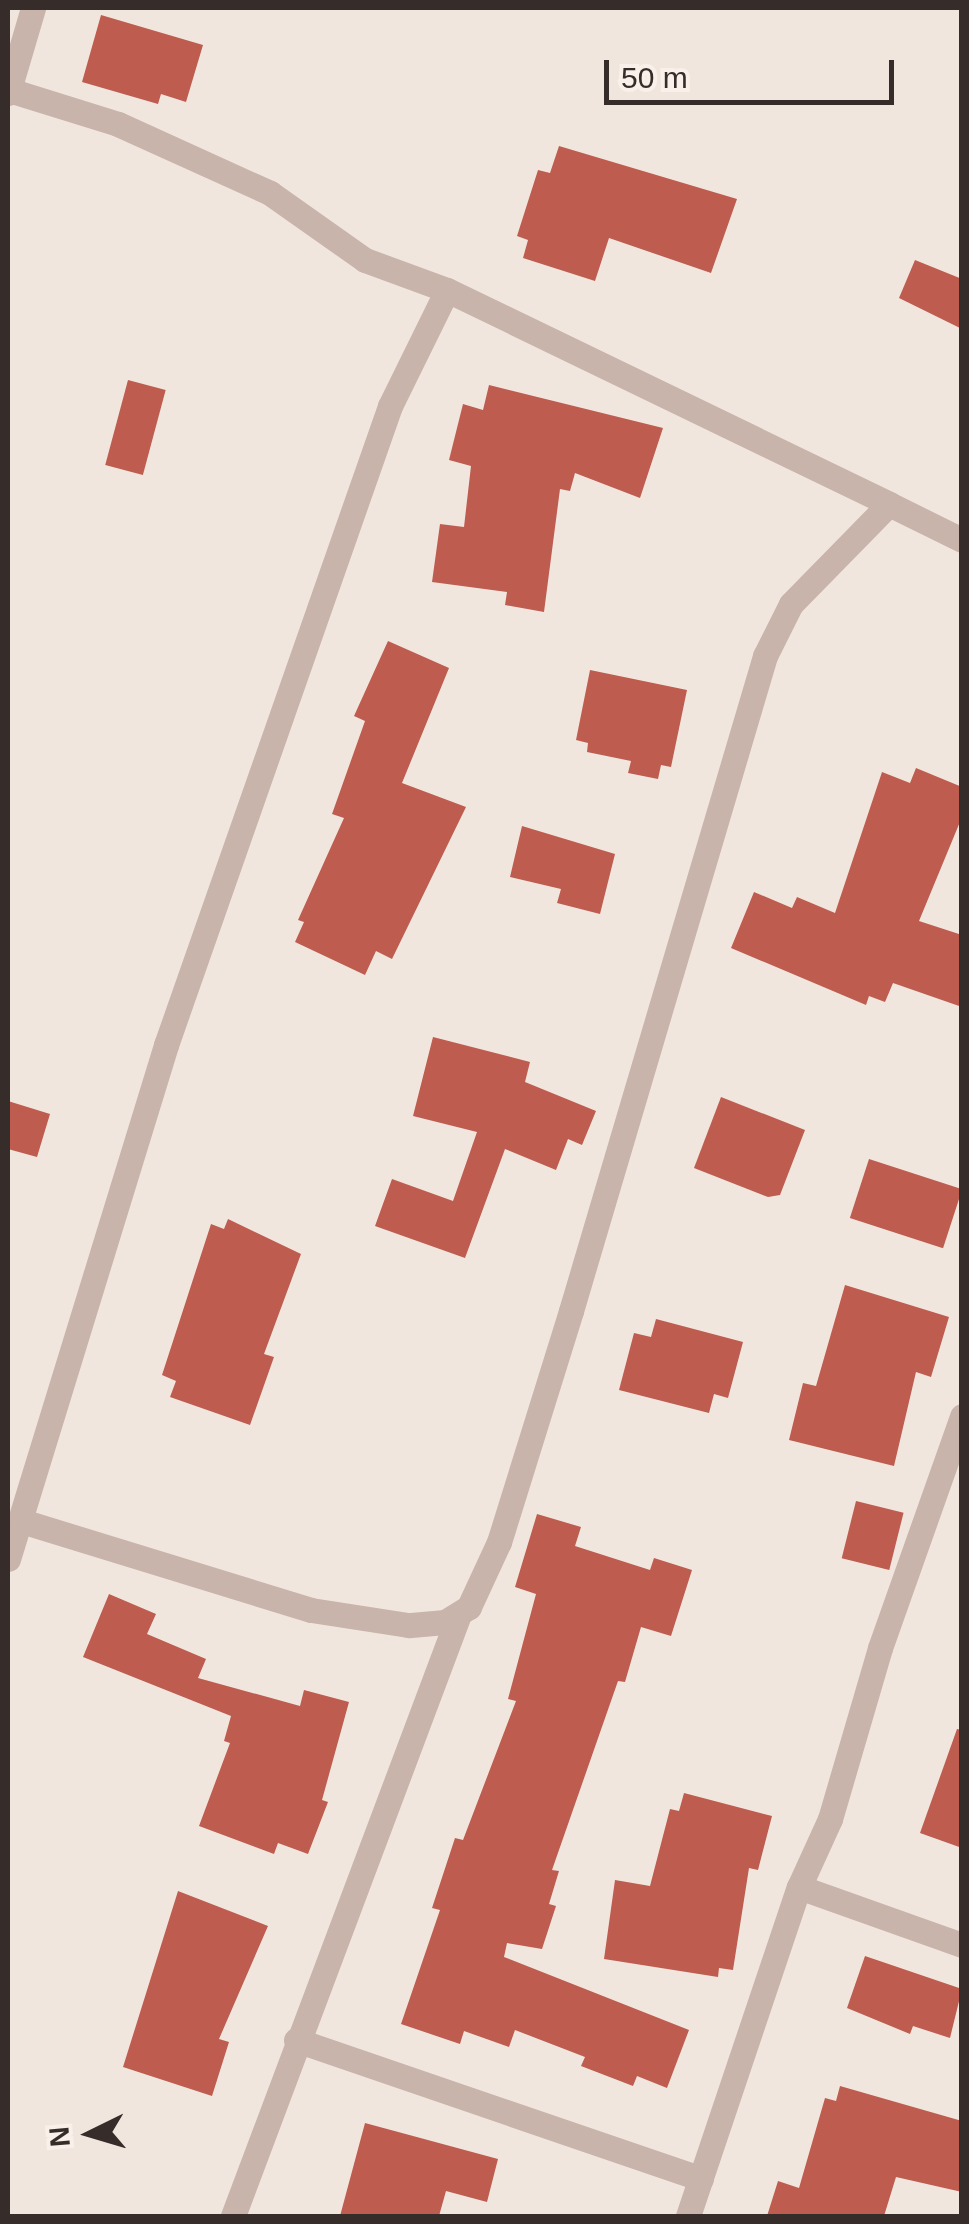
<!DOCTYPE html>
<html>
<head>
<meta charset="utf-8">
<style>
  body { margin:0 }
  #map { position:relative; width:969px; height:2224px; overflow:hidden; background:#f1e6de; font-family:Arial,sans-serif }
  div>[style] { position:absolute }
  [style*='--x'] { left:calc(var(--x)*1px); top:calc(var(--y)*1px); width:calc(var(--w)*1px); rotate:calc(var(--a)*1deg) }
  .building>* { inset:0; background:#be5c4f; transform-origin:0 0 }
  .minor>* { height:25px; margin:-12.5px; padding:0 12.5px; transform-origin:12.5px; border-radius:12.5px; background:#c8b4aa }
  span { translate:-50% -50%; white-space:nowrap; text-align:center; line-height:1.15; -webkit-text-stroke:8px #f9f0ea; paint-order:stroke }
  .frame { position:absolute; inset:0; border:10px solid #362c29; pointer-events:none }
  .north { position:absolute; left:40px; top:2084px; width:100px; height:100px; -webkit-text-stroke:8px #f9f0ea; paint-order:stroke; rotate:265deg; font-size:28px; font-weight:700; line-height:40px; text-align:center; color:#362c29 }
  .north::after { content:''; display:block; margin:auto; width:35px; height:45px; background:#362c29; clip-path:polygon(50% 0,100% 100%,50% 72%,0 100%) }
  .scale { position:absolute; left:604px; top:60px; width:290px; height:45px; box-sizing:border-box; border:5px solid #362c29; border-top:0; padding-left:12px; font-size:30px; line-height:35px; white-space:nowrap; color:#362c29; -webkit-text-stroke:8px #f9f0ea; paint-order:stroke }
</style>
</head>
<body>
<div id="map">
  <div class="building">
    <i style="clip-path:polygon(101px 15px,203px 45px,186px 102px,161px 94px,158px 104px,82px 82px)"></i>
    <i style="clip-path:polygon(559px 146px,737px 199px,711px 273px,609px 238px,595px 281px,523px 258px,528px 240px,517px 236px,538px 170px,550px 173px)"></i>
    <i style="clip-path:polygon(915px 260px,962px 279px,962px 329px,899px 298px)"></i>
    <i style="left:128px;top:380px;width:39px;height:88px;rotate:15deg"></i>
    <i style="clip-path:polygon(489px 385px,663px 428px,640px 498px,575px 473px,570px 491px,560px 489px,544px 612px,505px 605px,507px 592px,432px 582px,440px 524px,464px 527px,471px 466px,449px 460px,463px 404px,483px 410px)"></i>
    <i style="clip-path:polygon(388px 641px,449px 668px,402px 783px,466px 807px,392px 959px,376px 951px,365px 975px,295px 942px,304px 922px,298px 920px,344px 818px,332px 814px,365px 721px,354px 716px)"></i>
    <i style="clip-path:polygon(590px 670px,687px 690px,671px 767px,661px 765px,658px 779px,628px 773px,631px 761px,587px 752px,588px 743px,576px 740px)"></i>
    <i style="clip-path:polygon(916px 768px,962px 787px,962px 817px,919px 921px,962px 935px,962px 1007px,893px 983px,885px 1002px,869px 996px,866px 1005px,731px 948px,754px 892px,792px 908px,797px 897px,835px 913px,882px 772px,910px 783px)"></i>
    <i style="clip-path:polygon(522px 826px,615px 854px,600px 914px,557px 903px,561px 889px,510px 877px)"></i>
    <i style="clip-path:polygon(433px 1037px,530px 1062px,525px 1082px,596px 1111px,582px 1145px,568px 1139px,556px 1170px,505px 1149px,465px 1258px,375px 1226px,392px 1179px,453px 1201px,477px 1132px,413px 1116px)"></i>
    <i style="clip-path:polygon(721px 1097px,805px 1130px,780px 1195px,768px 1197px,694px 1168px)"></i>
    <i style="clip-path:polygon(8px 1101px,50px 1114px,37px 1157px,8px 1149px)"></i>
    <i style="left:869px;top:1159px;width:98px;height:62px;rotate:18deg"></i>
    <i style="clip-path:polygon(228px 1219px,301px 1254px,264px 1354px,274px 1357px,250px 1425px,170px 1397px,176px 1381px,162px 1375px,211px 1224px,224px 1229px)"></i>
    <i style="clip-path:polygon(845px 1285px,949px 1317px,931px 1377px,916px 1372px,894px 1466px,789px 1440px,803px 1383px,816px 1386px)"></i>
    <i style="clip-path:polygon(656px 1319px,743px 1342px,728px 1398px,714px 1394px,709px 1413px,619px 1390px,634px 1333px,651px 1337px)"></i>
    <i style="left:856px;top:1501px;width:49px;height:59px;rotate:14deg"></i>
    <i style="clip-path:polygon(537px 1514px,581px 1527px,575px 1546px,650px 1570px,654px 1558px,692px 1570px,671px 1636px,641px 1627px,625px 1682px,618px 1681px,552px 1870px,559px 1871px,549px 1904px,556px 1906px,542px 1949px,507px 1943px,504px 1957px,689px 2030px,667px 2088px,637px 2076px,633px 2086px,581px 2066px,585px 2057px,515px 2030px,509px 2047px,464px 2031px,460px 2044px,401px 2024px,440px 1910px,432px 1908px,455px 1838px,463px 1840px,516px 1701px,508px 1699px,536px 1594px,515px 1587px)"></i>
    <i style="clip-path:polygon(109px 1594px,156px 1614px,147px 1634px,206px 1659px,198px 1678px,300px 1706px,304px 1690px,349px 1702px,322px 1800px,328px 1802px,308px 1854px,278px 1843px,274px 1854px,199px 1826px,230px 1743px,224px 1741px,231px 1716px,83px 1657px)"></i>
    <i style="clip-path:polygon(957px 1729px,962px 1730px,962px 1848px,920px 1833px)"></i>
    <i style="clip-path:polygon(684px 1793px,772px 1816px,758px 1870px,749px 1868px,733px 1970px,719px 1968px,718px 1977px,604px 1959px,615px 1880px,650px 1886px,670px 1809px,679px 1811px)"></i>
    <i style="clip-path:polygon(178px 1891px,268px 1926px,219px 2039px,229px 2042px,212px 2096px,123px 2067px)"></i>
    <i style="clip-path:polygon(865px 1956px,962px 1989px,950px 2038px,913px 2026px,910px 2034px,847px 2008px)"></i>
    <i style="clip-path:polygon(840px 2086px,962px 2121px,962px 2192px,896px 2177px,884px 2216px,767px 2216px,778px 2181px,799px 2188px,825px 2098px,836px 2101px)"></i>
    <i style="clip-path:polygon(365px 2123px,498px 2159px,487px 2202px,446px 2191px,439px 2216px,340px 2216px)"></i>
  </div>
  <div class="minor">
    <i style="--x:9;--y:90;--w:114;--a:17.3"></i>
    <i style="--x:118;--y:124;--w:167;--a:24.4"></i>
    <i style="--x:270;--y:193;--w:116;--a:35.2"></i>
    <i style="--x:365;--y:260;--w:87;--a:20.1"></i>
    <i style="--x:8;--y:93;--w:89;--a:-73.6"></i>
    <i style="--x:889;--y:504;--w:81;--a:26.3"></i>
    <i style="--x:8;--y:1559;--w:538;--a:-72.91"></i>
    <i style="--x:166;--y:1045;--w:677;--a:-70.68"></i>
    <i style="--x:390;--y:406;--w:129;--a:-63.8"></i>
    <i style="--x:447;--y:290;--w:491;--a:25.8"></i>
    <i style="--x:889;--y:504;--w:140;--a:134.4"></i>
    <i style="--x:791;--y:604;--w:58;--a:116.6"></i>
    <i style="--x:765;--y:656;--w:683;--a:106.5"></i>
    <i style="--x:571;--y:1311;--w:242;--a:107.3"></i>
    <i style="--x:499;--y:1542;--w:72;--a:114.8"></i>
    <i style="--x:469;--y:1607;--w:28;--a:148"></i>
    <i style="--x:445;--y:1622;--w:37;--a:175"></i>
    <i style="--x:408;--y:1625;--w:98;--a:-171.2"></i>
    <i style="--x:311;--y:1610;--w:302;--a:-162.9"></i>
    <i style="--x:799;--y:1887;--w:173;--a:19.6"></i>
    <i style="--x:296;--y:2040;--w:428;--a:18.9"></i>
    <i style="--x:233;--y:2216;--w:640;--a:-69.41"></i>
    <i style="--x:688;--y:2216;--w:347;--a:-71.4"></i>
    <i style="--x:799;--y:1887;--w:75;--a:-65.5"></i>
    <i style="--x:830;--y:1819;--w:178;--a:-73.7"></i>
    <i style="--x:880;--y:1648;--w:246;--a:-70.5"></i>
  </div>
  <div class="frame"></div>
  <div class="north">N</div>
  <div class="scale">50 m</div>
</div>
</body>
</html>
